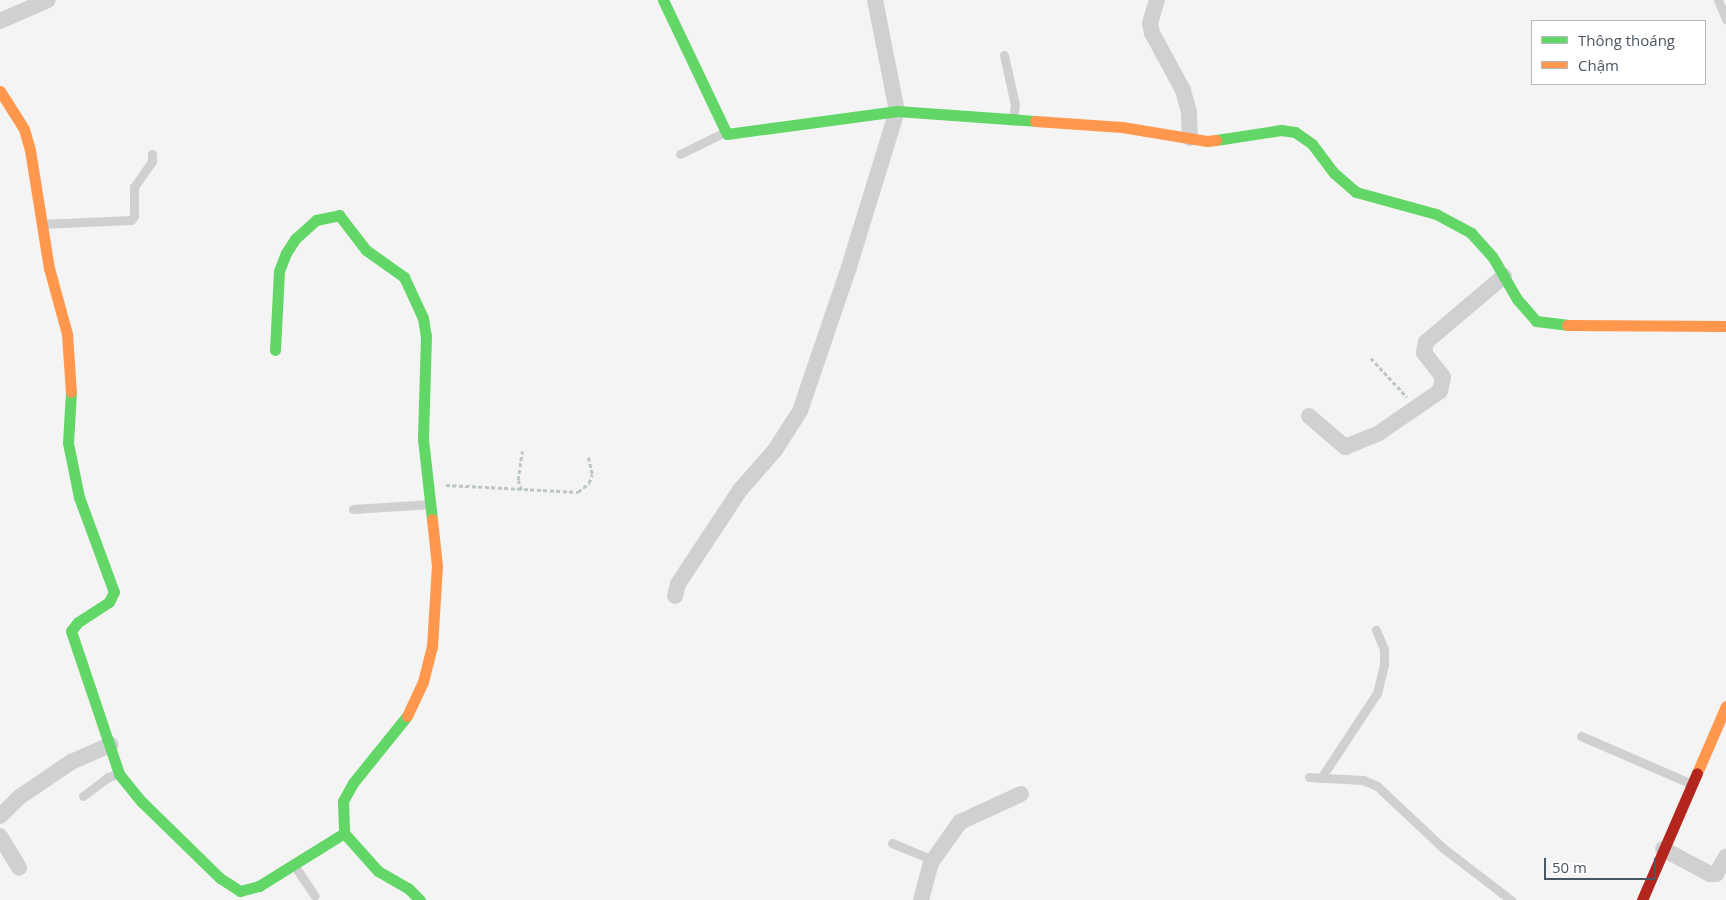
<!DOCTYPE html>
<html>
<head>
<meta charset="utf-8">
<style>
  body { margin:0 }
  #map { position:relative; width:1726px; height:900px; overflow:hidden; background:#f4f4f4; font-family:"Open Sans",sans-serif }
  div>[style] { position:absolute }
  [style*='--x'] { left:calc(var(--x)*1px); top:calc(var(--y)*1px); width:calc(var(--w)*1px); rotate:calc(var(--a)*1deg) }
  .path>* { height:2.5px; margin-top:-1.25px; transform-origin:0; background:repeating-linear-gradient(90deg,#bcc7c4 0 4px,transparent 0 6.5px) }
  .lane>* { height:9px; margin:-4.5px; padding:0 4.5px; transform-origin:4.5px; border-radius:4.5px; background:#ced0d2 }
  .street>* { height:16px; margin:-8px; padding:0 8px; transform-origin:8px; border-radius:8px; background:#ced0d2 }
  .fast>* { height:11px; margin:-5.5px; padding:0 5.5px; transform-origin:5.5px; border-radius:5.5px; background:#63d668 }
  .slow>* { height:11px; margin:-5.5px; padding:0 5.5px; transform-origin:5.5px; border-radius:5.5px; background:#ff974d }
  .jam>* { height:11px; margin:-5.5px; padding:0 5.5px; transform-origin:5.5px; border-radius:5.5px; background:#b3261e }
  span { translate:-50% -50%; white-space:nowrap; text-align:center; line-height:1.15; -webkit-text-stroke:4px #fff; paint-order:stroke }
  .legend { position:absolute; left:1531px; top:20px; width:175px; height:65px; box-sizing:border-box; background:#fff; border:1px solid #b7bbc0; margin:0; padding:6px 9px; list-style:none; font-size:15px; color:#4a5661 }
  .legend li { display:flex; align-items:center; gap:10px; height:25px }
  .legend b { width:25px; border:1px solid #b7bbc0 }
  .scale { position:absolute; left:1544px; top:858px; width:112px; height:22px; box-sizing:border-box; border:2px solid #4a5661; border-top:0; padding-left:6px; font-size:15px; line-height:18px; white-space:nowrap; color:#4a5661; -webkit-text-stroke:4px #fff; paint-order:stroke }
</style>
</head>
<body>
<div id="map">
  <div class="path">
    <i style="--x:1371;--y:358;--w:53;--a:47.3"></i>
    <i style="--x:446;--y:485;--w:132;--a:3"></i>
    <i style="--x:578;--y:492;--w:14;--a:-39"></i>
    <i style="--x:589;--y:483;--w:9;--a:-72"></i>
    <i style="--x:592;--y:474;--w:18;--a:-103"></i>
    <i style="--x:521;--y:490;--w:10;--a:-107"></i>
    <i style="--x:518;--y:480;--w:29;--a:-82"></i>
  </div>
  <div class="lane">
    <i style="--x:1718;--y:0;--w:21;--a:67"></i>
    <i style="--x:1004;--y:55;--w:51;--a:77.6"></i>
    <i style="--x:1015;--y:105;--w:13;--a:99"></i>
    <i style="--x:680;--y:154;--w:50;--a:-26.1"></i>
    <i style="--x:41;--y:224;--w:90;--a:-2.5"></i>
    <i style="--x:131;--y:220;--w:5;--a:-53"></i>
    <i style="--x:134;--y:216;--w:29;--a:-90"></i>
    <i style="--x:134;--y:187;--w:32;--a:-55"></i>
    <i style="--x:152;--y:161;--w:7;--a:-90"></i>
    <i style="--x:353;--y:509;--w:78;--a:-3.7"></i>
    <i style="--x:1581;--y:736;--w:121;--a:23.4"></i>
    <i style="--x:1309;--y:777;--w:54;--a:3.2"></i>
    <i style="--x:1363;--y:780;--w:15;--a:23"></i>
    <i style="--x:1377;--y:786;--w:91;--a:43.2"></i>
    <i style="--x:1443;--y:848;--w:86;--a:37.4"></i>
    <i style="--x:1321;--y:778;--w:102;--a:-56.6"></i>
    <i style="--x:1377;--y:693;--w:30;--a:-76"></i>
    <i style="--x:1384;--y:664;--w:15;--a:-90"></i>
    <i style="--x:1384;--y:649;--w:21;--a:-113"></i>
    <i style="--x:83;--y:796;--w:31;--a:-37"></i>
    <i style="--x:108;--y:777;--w:10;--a:-17"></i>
    <i style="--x:892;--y:843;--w:44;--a:22.5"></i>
    <i style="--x:294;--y:865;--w:37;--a:56"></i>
  </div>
  <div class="street">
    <i style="--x:1157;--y:0;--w:24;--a:107"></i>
    <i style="--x:1150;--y:23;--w:10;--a:79"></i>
    <i style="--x:1152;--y:33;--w:65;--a:61.5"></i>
    <i style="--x:1183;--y:90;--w:24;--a:75"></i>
    <i style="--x:1189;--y:113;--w:25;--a:88"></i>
    <i style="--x:0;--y:21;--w:52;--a:-23.6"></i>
    <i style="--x:1309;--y:416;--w:48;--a:40.7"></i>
    <i style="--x:1345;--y:447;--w:37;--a:-22"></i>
    <i style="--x:1379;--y:433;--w:74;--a:-34.5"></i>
    <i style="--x:1440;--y:391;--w:14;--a:-78"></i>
    <i style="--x:1443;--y:377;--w:31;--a:-128"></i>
    <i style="--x:1424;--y:353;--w:11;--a:-80"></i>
    <i style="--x:1426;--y:342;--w:102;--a:-40.2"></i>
    <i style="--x:675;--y:596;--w:12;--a:-76"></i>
    <i style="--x:678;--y:584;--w:113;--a:-56.6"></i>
    <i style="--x:740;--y:490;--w:53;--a:-48.8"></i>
    <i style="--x:775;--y:450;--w:46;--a:-57.3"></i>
    <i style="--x:800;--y:411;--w:152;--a:-71.2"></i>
    <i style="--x:849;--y:267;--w:163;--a:-72.9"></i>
    <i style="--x:897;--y:111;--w:113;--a:-101.2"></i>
    <i style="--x:0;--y:816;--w:29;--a:-44"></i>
    <i style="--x:21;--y:796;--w:60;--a:-34.2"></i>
    <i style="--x:71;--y:762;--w:43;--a:-23.6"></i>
    <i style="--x:0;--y:836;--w:37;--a:59"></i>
    <i style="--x:1663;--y:849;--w:53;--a:28"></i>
    <i style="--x:1710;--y:874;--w:6;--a:0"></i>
    <i style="--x:1716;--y:874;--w:20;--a:-60"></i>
    <i style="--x:921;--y:900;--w:38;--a:-75"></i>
    <i style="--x:931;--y:863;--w:50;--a:-54.7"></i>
    <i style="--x:960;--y:822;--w:67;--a:-24.7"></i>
  </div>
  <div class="fast">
    <i style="--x:663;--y:0;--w:148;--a:64.5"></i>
    <i style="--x:727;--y:134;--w:172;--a:-7.7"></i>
    <i style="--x:897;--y:111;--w:138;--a:4.1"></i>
    <i style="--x:1216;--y:140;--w:66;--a:-8.7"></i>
    <i style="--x:1281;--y:130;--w:14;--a:8"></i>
    <i style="--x:1295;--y:132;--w:21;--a:35"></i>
    <i style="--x:1312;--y:144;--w:36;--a:53"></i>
    <i style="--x:1334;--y:173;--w:29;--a:41"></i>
    <i style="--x:1356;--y:192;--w:83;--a:15.4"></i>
    <i style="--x:1436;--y:214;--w:40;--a:28"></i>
    <i style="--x:1471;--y:233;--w:31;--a:48"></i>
    <i style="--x:1492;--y:256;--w:50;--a:59.8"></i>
    <i style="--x:1517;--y:299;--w:29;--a:49"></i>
    <i style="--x:1536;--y:321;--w:31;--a:7"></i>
    <i style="--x:275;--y:350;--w:79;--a:-87.1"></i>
    <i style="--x:279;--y:271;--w:19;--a:-69"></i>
    <i style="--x:286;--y:253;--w:17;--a:-57"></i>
    <i style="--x:295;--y:239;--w:28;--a:-42"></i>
    <i style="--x:316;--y:220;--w:24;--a:-12"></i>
    <i style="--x:339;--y:215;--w:44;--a:52.4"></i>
    <i style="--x:366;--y:250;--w:47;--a:35.4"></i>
    <i style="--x:404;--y:277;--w:45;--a:65.1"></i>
    <i style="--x:423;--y:318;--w:18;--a:81"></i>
    <i style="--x:426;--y:336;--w:103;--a:91.7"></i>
    <i style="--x:423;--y:439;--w:81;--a:83.6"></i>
    <i style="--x:71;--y:392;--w:51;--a:93.4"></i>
    <i style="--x:68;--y:443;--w:55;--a:78.5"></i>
    <i style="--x:79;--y:497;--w:101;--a:69.8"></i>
    <i style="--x:114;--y:592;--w:11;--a:117"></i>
    <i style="--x:109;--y:602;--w:37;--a:147"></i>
    <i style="--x:78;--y:622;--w:11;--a:128"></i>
    <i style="--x:71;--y:631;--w:151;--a:71.4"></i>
    <i style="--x:119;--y:774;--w:36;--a:51"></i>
    <i style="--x:142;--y:802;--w:109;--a:44.3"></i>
    <i style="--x:220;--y:878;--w:24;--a:33"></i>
    <i style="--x:240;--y:891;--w:20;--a:-15"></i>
    <i style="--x:259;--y:886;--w:100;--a:-31.9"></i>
    <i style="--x:407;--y:716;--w:86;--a:128.9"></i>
    <i style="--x:353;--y:783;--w:21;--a:119"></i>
    <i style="--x:343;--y:801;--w:32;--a:88"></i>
    <i style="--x:344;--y:833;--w:51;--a:48.2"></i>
    <i style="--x:378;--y:871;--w:34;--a:30"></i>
    <i style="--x:408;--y:888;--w:17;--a:45"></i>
  </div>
  <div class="slow">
    <i style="--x:0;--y:91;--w:45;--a:57.7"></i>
    <i style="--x:24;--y:129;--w:22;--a:74"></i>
    <i style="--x:30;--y:150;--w:120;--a:80.9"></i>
    <i style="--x:49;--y:268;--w:68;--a:74.7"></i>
    <i style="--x:67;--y:334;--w:58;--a:86.1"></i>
    <i style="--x:1035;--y:121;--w:87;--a:3.9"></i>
    <i style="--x:1122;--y:127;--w:86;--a:9.4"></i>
    <i style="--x:1207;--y:141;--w:9;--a:-6"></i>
    <i style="--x:1567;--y:325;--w:159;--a:0.4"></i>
    <i style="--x:407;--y:716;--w:38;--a:-65"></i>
    <i style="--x:423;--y:682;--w:36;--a:-76"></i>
    <i style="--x:432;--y:647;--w:81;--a:-86.5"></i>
    <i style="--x:437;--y:566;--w:47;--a:-96.1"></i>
    <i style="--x:1697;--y:773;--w:73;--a:-66.6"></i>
  </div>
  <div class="jam">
    <i style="--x:1642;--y:900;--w:138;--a:-66.6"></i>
  </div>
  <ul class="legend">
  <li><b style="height:6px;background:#63d668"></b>Thông thoáng</li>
  <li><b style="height:6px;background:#ff974d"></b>Chậm</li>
  </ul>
  <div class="scale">50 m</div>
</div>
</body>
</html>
